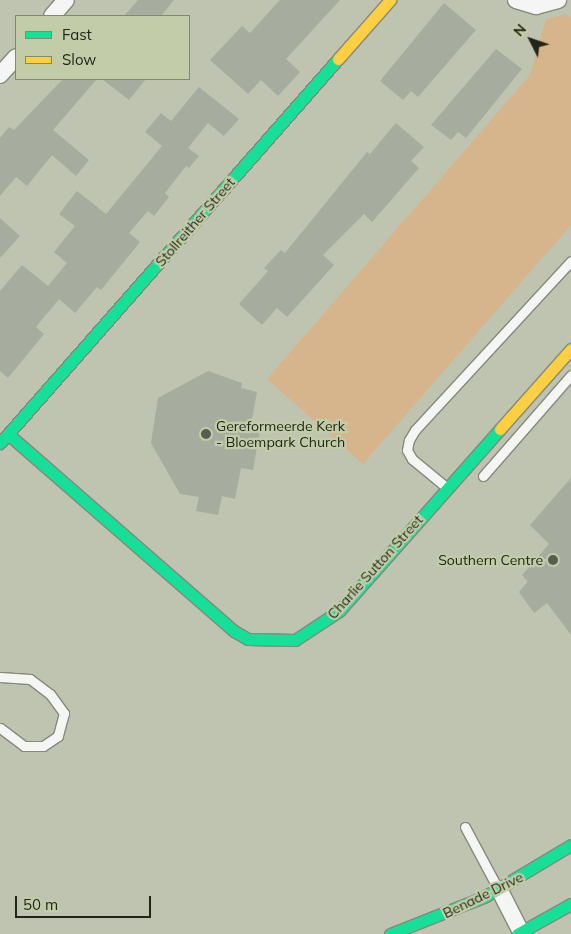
<!DOCTYPE html>
<html>
<head>
<meta charset="utf-8">
<style>
  body { margin:0 }
  #map { position:relative; width:571px; height:934px; overflow:hidden; background:#bec4b0; font-family:Mulish,sans-serif }
  div>[style] { position:absolute }
  [style*='--x'] { left:calc(var(--x)*1px); top:calc(var(--y)*1px); width:calc(var(--w)*1px); rotate:calc(var(--a)*1deg) }
  .green>* { inset:0; background:#d7b58c }
  .building>* { inset:0; background:#a6ad9e }
  .roads { filter:drop-shadow(1px 0 #858a7a) drop-shadow(-1px 0 #858a7a) drop-shadow(0 1px #858a7a) drop-shadow(0 -1px #858a7a) }
  .lane>* { height:9px; margin:-4.5px; padding:0 4.5px; transform-origin:4.5px; border-radius:4.5px; background:#f5f6f3 }
  .street>* { height:16px; margin:-8px; padding:0 8px; transform-origin:8px; border-radius:8px; background:#f5f6f3 }
  .fast>* { height:11px; margin:-5.5px; padding:0 5.5px; transform-origin:5.5px; border-radius:5.5px; background:#16e098 }
  .slow>* { height:11px; margin:-5.5px; padding:0 5.5px; transform-origin:5.5px; border-radius:5.5px; background:#ffcf43 }
  .dots>* { width:14px; height:14px; translate:-50% -50%; box-sizing:border-box; border:2px solid #c2cca8; border-radius:50% }
  span { translate:-50% -50%; white-space:nowrap; text-align:center; line-height:1.15; -webkit-text-stroke:4.5px #c2cca8; paint-order:stroke }
  .street-label { font-size:14px; color:#222518 }
  .poi-label { font-size:14px; color:#222518 }
  .left { translate:0 -50%; text-align:left }
  .right { translate:-100% -50%; text-align:right }
  .legend { position:absolute; left:15px; top:15px; width:175px; height:65px; box-sizing:border-box; background:#c2cca8; border:1px solid #82896e; margin:0; padding:6px 9px; list-style:none; font-size:15px; color:#222518 }
  .legend li { display:flex; align-items:center; gap:10px; height:25px }
  .legend b { width:25px; border:1px solid #82896e }
  .north { position:absolute; left:506px; top:15px; width:50px; height:50px; -webkit-text-stroke:4px #c2cca8; paint-order:stroke; rotate:311deg; font-size:14px; font-weight:700; line-height:20px; text-align:center; color:#222518 }
  .north::after { content:''; display:block; margin:auto; width:18px; height:22px; background:#222518; clip-path:polygon(50% 0,100% 100%,50% 72%,0 100%) }
  .scale { position:absolute; left:15px; top:896px; width:136px; height:22px; box-sizing:border-box; border:2px solid #222518; border-top:0; padding-left:6px; font-size:15px; line-height:18px; white-space:nowrap; color:#222518; -webkit-text-stroke:4px #c2cca8; paint-order:stroke }
</style>
</head>
<body>
<div id="map">
  <div class="green">
    <i style="clip-path:polygon(567px 14px,571px 17px,571px 225px,363px 464px,267px 379px,530px 75px,546px 19px)"></i>
  </div>
  <div class="building">
    <i style="clip-path:polygon(138px 0,174px 0,161px 16px,124px 16px)"></i>
    <i style="clip-path:polygon(280px 0,340px 0,286px 59px,300px 72px,278px 96px,261px 80px,248px 94px,210px 60px,242px 26px,250px 33px)"></i>
    <i style="clip-path:polygon(444px 3px,476px 30px,418px 97px,411px 91px,403px 100px,380px 81px)"></i>
    <i style="clip-path:polygon(496px 49px,522px 69px,466px 138px,458px 132px,451px 140px,431px 125px)"></i>
    <i style="clip-path:polygon(63px 79px,97px 79px,53px 130px,89px 160px,76px 176px,52px 155px,27px 186px,16px 177px,0 196px,0 138px,9px 127px,14px 130px)"></i>
    <i style="clip-path:polygon(102px 79px,146px 79px,129px 100px)"></i>
    <i style="clip-path:polygon(199px 87px,239px 119px,224px 136px,208px 123px,188px 148px,199px 156px,189px 168px,186px 166px,165px 193px,169px 197px,154px 216px,148px 211px,129px 233px,140px 242px,101px 290px,97px 287px,75px 313px,59px 299px,36px 327px,44px 334px,8px 378px,0 371px,0 291px,22px 265px,48px 286px,67px 263px,54px 252px,75px 226px,59px 214px,77px 191px,106px 214px,162px 146px,145px 132px,161px 113px,171px 121px)"></i>
    <i style="clip-path:polygon(396px 123px,424px 147px,411px 161px,419px 168px,372px 222px,364px 214px,323px 255px,334px 265px,287px 317px,277px 308px,262px 325px,239px 304px,268px 271px,264px 268px,281px 250px,285px 253px,367px 152px,370px 154px)"></i>
    <i style="clip-path:polygon(0 218px,20px 236px,0 258px)"></i>
    <i style="clip-path:polygon(208px 371px,242px 383px,241px 388px,257px 392px,251px 424px,261px 425px,253px 470px,241px 468px,235px 499px,222px 496px,218px 515px,196px 511px,199px 497px,180px 494px,151px 443px,158px 398px)"></i>
    <i style="clip-path:polygon(571px 478px,571px 635px,547px 603px,534px 613px,519px 592px,528px 581px,522px 575px,549px 544px,530px 525px)"></i>
  </div>
  <div class="roads">
    <div class="lane">
      <i style="--x:483;--y:476;--w:134;--a:-48.9"></i>
      <i style="--x:446;--y:487;--w:44;--a:-140.5"></i>
      <i style="--x:412;--y:459;--w:10;--a:-119"></i>
      <i style="--x:407;--y:450;--w:10;--a:-79"></i>
      <i style="--x:409;--y:440;--w:12;--a:-59"></i>
      <i style="--x:415;--y:430;--w:230;--a:-47.3"></i>
      <i style="--x:0;--y:677;--w:30;--a:4"></i>
      <i style="--x:30;--y:679;--w:25;--a:37"></i>
      <i style="--x:50;--y:694;--w:24;--a:54"></i>
      <i style="--x:64;--y:713;--w:24;--a:105"></i>
      <i style="--x:58;--y:736;--w:18;--a:146"></i>
      <i style="--x:43;--y:746;--w:19;--a:180"></i>
      <i style="--x:24;--y:746;--w:30;--a:-143"></i>
      <i style="--x:465;--y:827;--w:68;--a:61.9"></i>
    </div>
    <div class="street">
      <i style="--x:516;--y:0;--w:21;--a:17"></i>
      <i style="--x:536;--y:6;--w:23;--a:-15"></i>
      <i style="--x:52;--y:16;--w:21;--a:-49"></i>
      <i style="--x:0;--y:75;--w:24;--a:-48"></i>
      <i style="--x:499;--y:889;--w:51;--a:62.9"></i>
    </div>
    <div class="fast">
      <i style="--x:8;--y:434;--w:300;--a:41.1"></i>
      <i style="--x:234;--y:631;--w:16;--a:30"></i>
      <i style="--x:248;--y:639;--w:47;--a:1.2"></i>
      <i style="--x:295;--y:640;--w:53;--a:-33.4"></i>
      <i style="--x:339;--y:611;--w:243;--a:-48.5"></i>
      <i style="--x:0;--y:443;--w:512;--a:-48.65"></i>
      <i style="--x:390;--y:934;--w:101;--a:-21.5"></i>
      <i style="--x:484;--y:897;--w:101;--a:-30.9"></i>
      <i style="--x:517;--y:934;--w:62;--a:-29.1"></i>
    </div>
    <div class="slow">
      <i style="--x:338;--y:59;--w:79;--a:-48.6"></i>
      <i style="--x:500;--y:429;--w:107;--a:-48.4"></i>
    </div>
  </div>
  <div class="dots">
    <i style="left:206px;top:434px;background:#595d4d"></i>
    <i style="left:553px;top:560px;background:#595d4d"></i>
  </div>
  <div class="street-label">
    <span style="left:195px;top:222px;rotate:-49deg">Stollreither Street</span>
    <span style="left:375px;top:567px;rotate:-48deg">Charlie Sutton Street</span>
    <span style="left:483px;top:895px;rotate:-26deg">Benade Drive</span>
  </div>
  <div class="poi-label">
    <span class="left" style="left:216px;top:434px">Gereformeerde Kerk<br>- Bloempark Church</span>
    <span class="right" style="left:543px;top:560px">Southern Centre</span>
  </div>
  <ul class="legend">
  <li><b style="height:6px;background:#16e098"></b>Fast</li>
  <li><b style="height:6px;background:#ffcf43"></b>Slow</li>
  </ul>
  <div class="north">N</div>
  <div class="scale">50 m</div>
</div>
</body>
</html>
